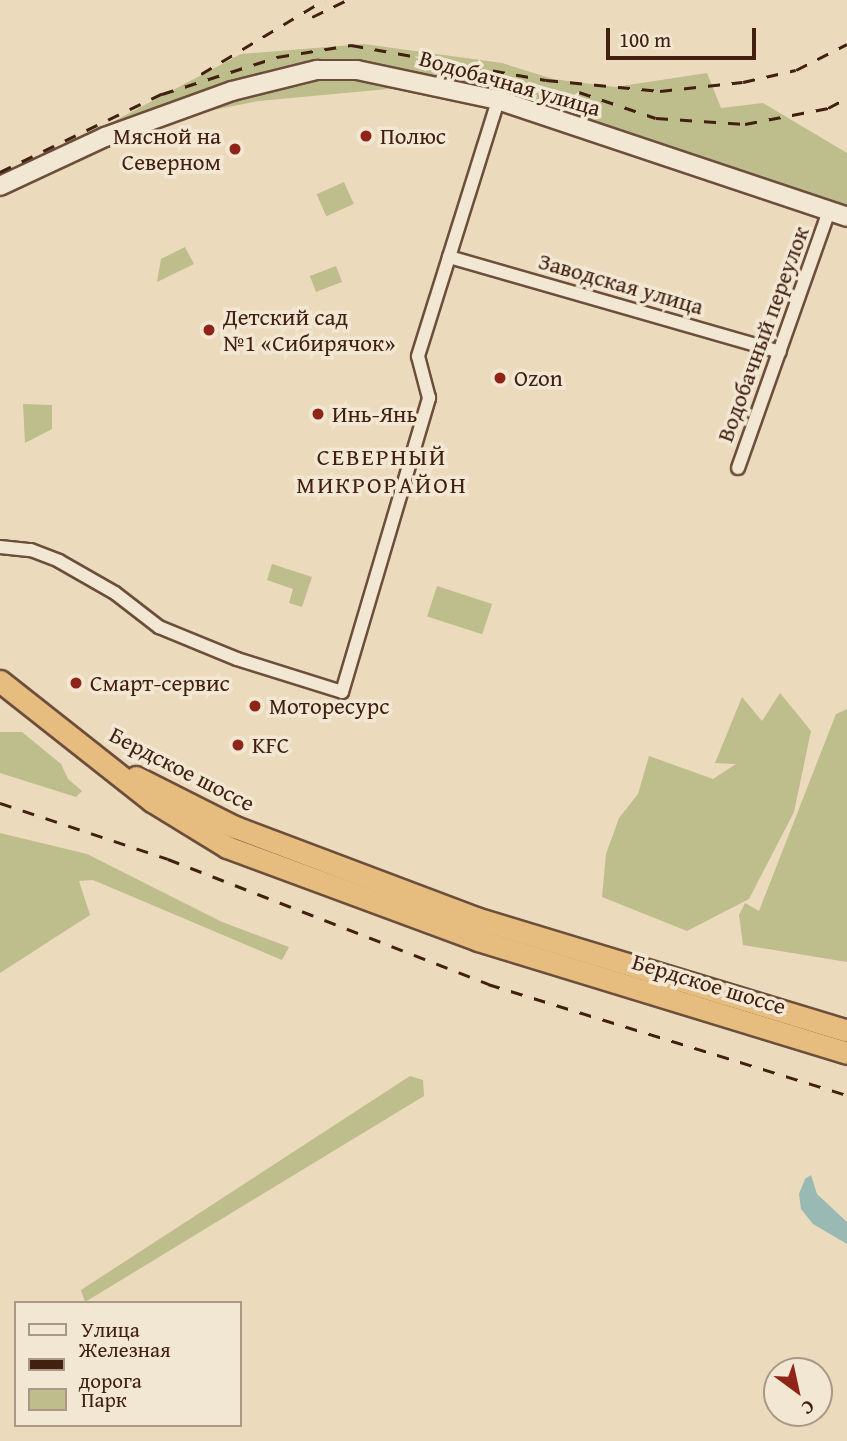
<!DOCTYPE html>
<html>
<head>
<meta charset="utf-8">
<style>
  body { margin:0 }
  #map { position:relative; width:847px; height:1441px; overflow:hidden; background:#ebdabb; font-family:"Gentium Book Plus",serif }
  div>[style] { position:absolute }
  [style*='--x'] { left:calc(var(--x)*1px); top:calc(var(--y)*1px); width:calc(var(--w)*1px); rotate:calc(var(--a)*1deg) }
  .green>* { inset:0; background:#bebd8c; transform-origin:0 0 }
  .water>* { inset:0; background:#99bab4 }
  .roads { filter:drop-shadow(2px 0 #6c4e3b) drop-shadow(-2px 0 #6c4e3b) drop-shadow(0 2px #6c4e3b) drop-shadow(0 -2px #6c4e3b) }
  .street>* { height:12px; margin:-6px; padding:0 6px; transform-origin:6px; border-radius:6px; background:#f2e7d3 }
  .secondary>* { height:18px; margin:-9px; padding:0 9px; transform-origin:9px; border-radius:9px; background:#f2e7d3 }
  .highway>* { height:21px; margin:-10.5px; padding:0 10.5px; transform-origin:10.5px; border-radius:10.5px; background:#e6bd7e }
  .rail>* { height:2.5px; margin-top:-1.25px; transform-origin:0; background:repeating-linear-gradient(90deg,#412010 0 12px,transparent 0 24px) }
  .dots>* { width:19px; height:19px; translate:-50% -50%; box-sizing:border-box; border:4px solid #f2e7d3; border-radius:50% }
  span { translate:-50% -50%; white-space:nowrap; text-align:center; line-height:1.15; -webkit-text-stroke:7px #f2e7d3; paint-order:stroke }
  .street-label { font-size:23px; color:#412010 }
  .poi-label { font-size:23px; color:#412010 }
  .right { translate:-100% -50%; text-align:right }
  .left { translate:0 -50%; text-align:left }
  .neighbourhood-label { font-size:24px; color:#412010; letter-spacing:2px }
  .legend { position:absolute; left:14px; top:1301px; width:228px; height:126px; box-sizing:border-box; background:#f2e7d3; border:2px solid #ab9785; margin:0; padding:9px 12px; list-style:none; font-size:21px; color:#412010 }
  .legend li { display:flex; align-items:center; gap:14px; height:35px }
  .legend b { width:35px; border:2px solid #ab9785 }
  .north { position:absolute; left:763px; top:1357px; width:70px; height:70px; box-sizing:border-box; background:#f2e7d3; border:2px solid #ab9785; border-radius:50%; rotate:147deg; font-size:19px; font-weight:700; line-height:28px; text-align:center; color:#412010 }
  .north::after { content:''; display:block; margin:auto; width:24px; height:32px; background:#8f2418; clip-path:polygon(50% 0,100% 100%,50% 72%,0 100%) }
  .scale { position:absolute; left:606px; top:28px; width:150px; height:32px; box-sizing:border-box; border:4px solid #412010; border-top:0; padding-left:9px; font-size:21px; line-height:24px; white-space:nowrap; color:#412010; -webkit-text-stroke:5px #f2e7d3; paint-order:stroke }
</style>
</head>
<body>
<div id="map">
  <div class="green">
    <i style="clip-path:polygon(364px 44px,502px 63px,553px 79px,615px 87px,707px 73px,721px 108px,763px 103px,847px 153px,847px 207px,833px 208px,683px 157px,420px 86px,259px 101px,88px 135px,241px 54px)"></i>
    <i style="left:344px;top:182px;width:24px;height:30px;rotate:66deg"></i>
    <i style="clip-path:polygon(185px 247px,194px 264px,157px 282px,161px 259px)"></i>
    <i style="left:336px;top:266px;width:17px;height:28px;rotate:69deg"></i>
    <i style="clip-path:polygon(23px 404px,52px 405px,52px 429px,25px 443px)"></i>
    <i style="clip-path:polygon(272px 564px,312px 577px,302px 607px,289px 603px,293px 589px,267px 580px)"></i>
    <i style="left:437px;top:586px;width:58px;height:32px;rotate:18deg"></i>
    <i style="clip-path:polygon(780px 693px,811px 731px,794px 812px,749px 899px,687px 931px,602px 897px,606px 854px,619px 818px,638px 794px,649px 756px,713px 779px,736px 764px,715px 763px,742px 697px,762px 721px)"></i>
    <i style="clip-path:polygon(847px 709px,847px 962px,743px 945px,739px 915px,745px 903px,759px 911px,836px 714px)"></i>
    <i style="clip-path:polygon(0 732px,22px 732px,61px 764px,68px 779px,82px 791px,76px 797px,0 773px)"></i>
    <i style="clip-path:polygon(0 833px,87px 854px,222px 922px,289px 947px,282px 960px,93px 880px,79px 881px,90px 915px,0 973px)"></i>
    <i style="clip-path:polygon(410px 1076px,423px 1080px,424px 1096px,85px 1302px,81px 1290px)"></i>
  </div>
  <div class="water">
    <i style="clip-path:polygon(811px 1175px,817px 1194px,847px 1222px,847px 1244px,813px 1224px,801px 1209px,799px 1194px,805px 1179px)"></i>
  </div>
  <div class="roads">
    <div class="street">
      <i style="--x:449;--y:257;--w:344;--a:16"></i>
      <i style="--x:738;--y:468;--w:269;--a:-70.5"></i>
      <i style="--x:0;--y:547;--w:31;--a:6"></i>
      <i style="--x:31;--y:550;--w:30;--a:21"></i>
      <i style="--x:59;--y:561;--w:64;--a:29.7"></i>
      <i style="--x:115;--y:593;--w:56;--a:37.7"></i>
      <i style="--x:159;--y:627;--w:84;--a:22.3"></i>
      <i style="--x:237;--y:659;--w:110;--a:17.4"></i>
      <i style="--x:342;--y:692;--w:307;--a:-73.5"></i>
      <i style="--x:429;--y:398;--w:43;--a:-104.7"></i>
      <i style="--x:418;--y:356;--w:268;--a:-72.6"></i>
    </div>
    <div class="secondary">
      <i style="--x:0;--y:186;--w:116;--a:-25"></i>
      <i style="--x:105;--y:137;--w:135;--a:-19.9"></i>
      <i style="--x:232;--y:91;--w:88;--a:-13.9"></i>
      <i style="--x:317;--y:70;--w:40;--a:0"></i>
      <i style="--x:357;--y:70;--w:144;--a:12"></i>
      <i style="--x:498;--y:100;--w:368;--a:18.5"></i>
    </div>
    <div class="highway">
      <i style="--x:0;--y:681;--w:194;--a:38.3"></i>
      <i style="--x:152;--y:801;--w:88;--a:31.5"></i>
      <i style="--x:227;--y:847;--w:268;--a:20.3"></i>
      <i style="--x:478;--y:940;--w:386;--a:17"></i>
      <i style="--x:136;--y:777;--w:111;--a:26.8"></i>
      <i style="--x:235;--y:827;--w:258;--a:20.7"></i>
      <i style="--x:476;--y:918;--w:388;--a:16.9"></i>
    </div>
  </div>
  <div class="rail">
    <i style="--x:312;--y:17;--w:39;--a:-26"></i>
    <i style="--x:201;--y:74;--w:144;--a:-31"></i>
    <i style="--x:579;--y:92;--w:81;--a:18.7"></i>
    <i style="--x:656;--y:118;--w:89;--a:3.9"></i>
    <i style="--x:745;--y:124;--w:85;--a:-10.9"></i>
    <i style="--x:828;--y:108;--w:21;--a:-28"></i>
    <i style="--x:162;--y:94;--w:121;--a:-17.8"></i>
    <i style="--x:277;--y:57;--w:75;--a:-9.2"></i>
    <i style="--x:351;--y:45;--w:198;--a:10.2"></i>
    <i style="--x:546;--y:80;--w:115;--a:5.5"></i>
    <i style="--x:660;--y:91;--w:83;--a:-6.2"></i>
    <i style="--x:743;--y:82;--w:54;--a:-12.8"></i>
    <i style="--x:796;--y:70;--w:57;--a:-27"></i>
    <i style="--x:0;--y:172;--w:189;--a:-25.8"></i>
    <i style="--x:0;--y:803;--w:177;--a:18.4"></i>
    <i style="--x:168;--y:859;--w:344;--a:21.3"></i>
    <i style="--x:488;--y:984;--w:376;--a:17.2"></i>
  </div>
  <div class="dots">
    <i style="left:366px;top:136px;background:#8f2418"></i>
    <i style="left:235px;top:149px;background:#8f2418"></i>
    <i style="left:209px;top:330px;background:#8f2418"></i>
    <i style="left:500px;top:378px;background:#8f2418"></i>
    <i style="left:318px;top:414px;background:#8f2418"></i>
    <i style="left:76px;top:683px;background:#8f2418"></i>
    <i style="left:255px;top:706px;background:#8f2418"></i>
    <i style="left:238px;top:745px;background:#8f2418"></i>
  </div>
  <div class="street-label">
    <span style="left:510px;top:83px;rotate:16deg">Водобачная улица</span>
    <span style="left:621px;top:284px;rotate:16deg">Заводская улица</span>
    <span style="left:763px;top:334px;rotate:-70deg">Водобачный переулок</span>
    <span style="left:182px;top:769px;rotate:27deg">Бердское шоссе</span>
    <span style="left:709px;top:984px;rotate:17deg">Бердское шоссе</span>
  </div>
  <div class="poi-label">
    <span class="right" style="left:221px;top:149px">Мясной на<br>Северном</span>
    <span class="left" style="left:380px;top:136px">Полюс</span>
    <span class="left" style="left:223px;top:330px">Детский сад<br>№1 «Сибирячок»</span>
    <span class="left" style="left:514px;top:378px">Ozon</span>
    <span class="left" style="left:332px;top:414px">Инь-Янь</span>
    <span class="left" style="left:90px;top:683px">Смарт-сервис</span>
    <span class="left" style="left:269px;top:706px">Моторесурс</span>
    <span class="left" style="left:252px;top:745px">KFC</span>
  </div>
  <div class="neighbourhood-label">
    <span style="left:382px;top:471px">СЕВЕРНЫЙ<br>МИКРОРАЙОН</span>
  </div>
  <ul class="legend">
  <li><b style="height:9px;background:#f2e7d3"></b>Улица</li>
  <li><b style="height:9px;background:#412010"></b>Железная дорога</li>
  <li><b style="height:19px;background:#bebd8c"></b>Парк</li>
  </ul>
  <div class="north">С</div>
  <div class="scale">100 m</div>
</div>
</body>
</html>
